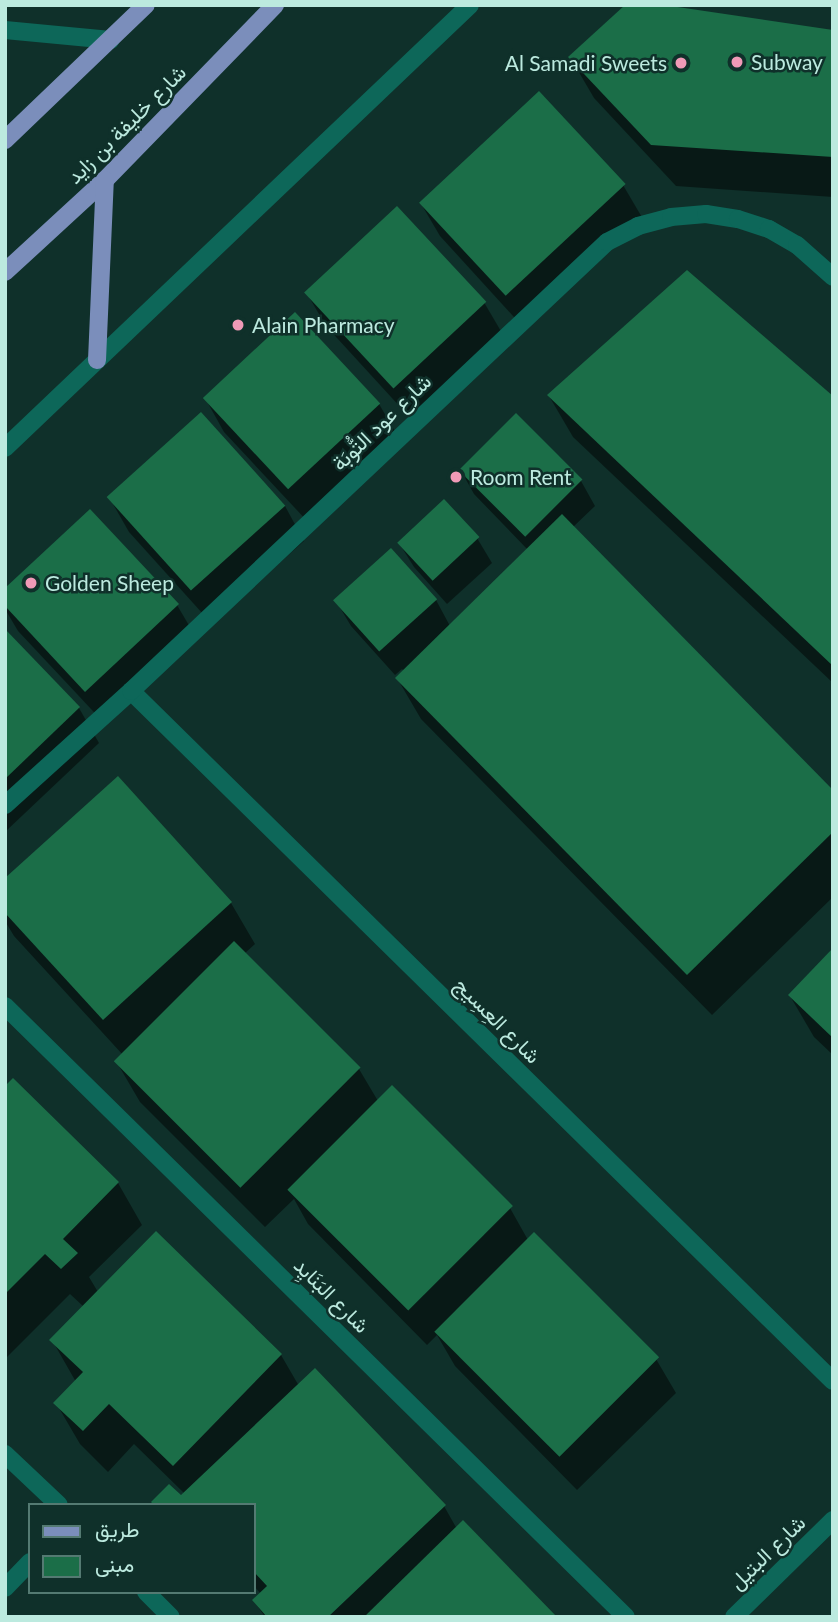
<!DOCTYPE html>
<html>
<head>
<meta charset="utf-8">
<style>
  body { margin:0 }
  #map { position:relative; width:838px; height:1622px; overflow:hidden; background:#0f302a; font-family:Lato,Vazirmatn,sans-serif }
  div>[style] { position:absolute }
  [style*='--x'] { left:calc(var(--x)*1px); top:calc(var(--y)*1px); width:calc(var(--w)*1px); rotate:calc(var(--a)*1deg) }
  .shadow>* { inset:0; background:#0007 }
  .building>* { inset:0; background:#1b6e48; transform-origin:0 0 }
  .service>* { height:18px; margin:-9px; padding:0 9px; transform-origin:9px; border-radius:9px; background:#0d6759 }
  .minor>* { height:18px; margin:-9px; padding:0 9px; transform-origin:9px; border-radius:9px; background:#0d6759 }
  .primary>* { height:18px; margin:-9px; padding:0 9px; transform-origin:9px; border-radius:9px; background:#7b8ebb }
  .dots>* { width:19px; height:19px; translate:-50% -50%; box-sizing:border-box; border:4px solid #0f302a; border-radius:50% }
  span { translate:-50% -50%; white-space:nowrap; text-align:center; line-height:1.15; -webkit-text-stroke:5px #0f302a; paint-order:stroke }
  .poi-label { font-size:21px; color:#bceadf }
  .left { translate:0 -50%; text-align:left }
  .right { translate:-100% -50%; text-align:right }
  .street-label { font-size:21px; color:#bceadf }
  .frame { position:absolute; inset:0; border:7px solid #bceadf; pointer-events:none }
  .legend { position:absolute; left:28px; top:1503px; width:228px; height:91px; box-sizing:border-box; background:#0f302a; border:2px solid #547a72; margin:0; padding:9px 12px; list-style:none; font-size:21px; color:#bceadf }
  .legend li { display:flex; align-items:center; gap:14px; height:35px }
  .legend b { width:35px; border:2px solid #547a72 }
</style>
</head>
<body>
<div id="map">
  <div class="shadow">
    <i style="clip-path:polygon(833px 32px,833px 197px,676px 186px,594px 98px,570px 57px)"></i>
    <i style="clip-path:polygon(623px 185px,643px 219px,524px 328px,440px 236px,420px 202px)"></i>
    <i style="clip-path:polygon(397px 209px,485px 304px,505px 338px,413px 421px,326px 326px,306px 292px)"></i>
    <i style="clip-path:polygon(549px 396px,833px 398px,833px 683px,573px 437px)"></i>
    <i style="clip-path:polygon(205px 398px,379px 404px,399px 438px,308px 522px,224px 432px)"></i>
    <i style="clip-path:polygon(460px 469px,581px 481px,595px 506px,572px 528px,833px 792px,833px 897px,712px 1015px,421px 719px,397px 678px,404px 671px,402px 669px,395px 675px,351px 626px,336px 601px,436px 600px,450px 626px,528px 550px,474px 494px)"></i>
    <i style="clip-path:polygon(109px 497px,285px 506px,304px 541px,212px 624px,129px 532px)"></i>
    <i style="clip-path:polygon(477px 538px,492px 563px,447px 604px,414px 567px,399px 543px)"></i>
    <i style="clip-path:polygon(5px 590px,177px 605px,197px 639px,106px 725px,18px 631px,5px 609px)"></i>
    <i style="clip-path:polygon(5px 632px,79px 708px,99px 743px,5px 832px)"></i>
    <i style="clip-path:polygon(118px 779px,231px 903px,255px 944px,244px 954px,359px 1069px,378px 1101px,510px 1208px,528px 1240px,656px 1359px,676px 1393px,577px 1490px,455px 1366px,437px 1335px,427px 1345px,308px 1224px,294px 1199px,265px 1227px,140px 1102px,116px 1061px,123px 1055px,14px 936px,5px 921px,5px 880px)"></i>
    <i style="clip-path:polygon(833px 951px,833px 1055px,814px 1037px,790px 996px)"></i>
    <i style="clip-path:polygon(13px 1081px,118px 1183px,142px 1225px,89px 1277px,98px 1292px,281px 1355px,299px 1386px,444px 1506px,457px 1529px,555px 1617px,265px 1617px,254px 1601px,261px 1594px,254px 1586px,254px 1505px,186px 1504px,185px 1494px,134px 1444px,108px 1472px,80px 1444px,56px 1403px,76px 1382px,52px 1340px,84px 1307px,70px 1294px,7px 1357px,5px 1355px,5px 1089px)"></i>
  </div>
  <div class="building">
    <i style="clip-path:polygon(625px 5px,664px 5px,833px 30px,833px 157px,651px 145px,568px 57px)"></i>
    <i style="left:539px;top:91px;width:127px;height:164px;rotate:47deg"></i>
    <i style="left:397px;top:206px;width:131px;height:127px;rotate:47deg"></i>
    <i style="clip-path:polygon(687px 270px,833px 396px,833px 666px,547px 395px)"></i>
    <i style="left:295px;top:312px;width:125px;height:126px;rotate:47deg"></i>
    <i style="left:201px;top:412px;width:126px;height:127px;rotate:48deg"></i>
    <i style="left:516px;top:413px;width:94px;height:81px;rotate:45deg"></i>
    <i style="left:444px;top:499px;width:52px;height:64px;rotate:47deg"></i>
    <i style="clip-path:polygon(90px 509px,179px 604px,85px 692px,5px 606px,5px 588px)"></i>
    <i style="clip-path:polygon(562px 514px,833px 790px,833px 832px,687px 975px,395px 678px)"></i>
    <i style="left:391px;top:548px;width:69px;height:78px;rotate:48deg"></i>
    <i style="clip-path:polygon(5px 629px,80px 707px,5px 779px)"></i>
    <i style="clip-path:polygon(118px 776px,232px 902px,103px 1020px,5px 913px,5px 878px)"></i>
    <i style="left:234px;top:941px;width:179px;height:170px;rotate:45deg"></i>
    <i style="clip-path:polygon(833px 948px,833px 1038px,788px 995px)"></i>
    <i style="clip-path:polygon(13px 1078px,119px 1182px,63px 1239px,78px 1253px,61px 1269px,45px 1254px,5px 1294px,5px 1086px)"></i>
    <i style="left:392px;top:1085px;width:171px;height:148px;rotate:45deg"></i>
    <i style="clip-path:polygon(156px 1231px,282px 1354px,173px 1466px,109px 1404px,83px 1431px,53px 1403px,83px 1372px,49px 1340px)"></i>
    <i style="left:534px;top:1232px;width:177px;height:141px;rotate:45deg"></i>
    <i style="clip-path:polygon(315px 1368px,446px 1505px,328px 1617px,267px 1617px,252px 1600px,267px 1586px,254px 1572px,254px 1505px,154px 1505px,151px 1502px,169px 1484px,181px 1495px)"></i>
    <i style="clip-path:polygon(463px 1520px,557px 1617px,364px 1617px)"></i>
  </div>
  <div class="service">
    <i style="--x:5;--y:30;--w:106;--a:5.4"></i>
    <i style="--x:5;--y:448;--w:642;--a:-43.61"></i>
  </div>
  <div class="minor">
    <i style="--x:131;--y:691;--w:984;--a:44.51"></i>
    <i style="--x:5;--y:805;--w:170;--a:-42.1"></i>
    <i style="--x:131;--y:691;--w:654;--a:-43.33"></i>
    <i style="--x:607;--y:242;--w:35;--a:-27"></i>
    <i style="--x:638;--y:226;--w:34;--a:-15"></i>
    <i style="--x:671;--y:217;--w:35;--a:-5"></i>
    <i style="--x:706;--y:214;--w:32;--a:9"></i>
    <i style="--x:738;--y:219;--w:33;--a:18"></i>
    <i style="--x:769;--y:229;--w:32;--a:30"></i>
    <i style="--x:797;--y:245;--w:48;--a:41.6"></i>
    <i style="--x:5;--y:1006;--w:871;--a:44.53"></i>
    <i style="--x:5;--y:1454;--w:74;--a:43.4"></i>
    <i style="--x:5;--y:1588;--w:36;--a:-46"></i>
    <i style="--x:146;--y:1592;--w:35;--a:45"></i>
    <i style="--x:734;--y:1617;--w:139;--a:-44.4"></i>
  </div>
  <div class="primary">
    <i style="--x:5;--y:140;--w:195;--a:-43.8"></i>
    <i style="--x:5;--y:272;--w:136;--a:-42.6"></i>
    <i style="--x:105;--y:180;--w:244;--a:-45.8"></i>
    <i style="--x:97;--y:360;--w:180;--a:-87.5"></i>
  </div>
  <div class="dots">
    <i style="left:737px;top:62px;background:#f09ab7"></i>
    <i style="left:681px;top:63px;background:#f09ab7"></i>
    <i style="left:238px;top:325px;background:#f09ab7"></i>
    <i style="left:456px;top:477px;background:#f09ab7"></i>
    <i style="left:31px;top:583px;background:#f09ab7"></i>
  </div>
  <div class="poi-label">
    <span class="left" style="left:751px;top:62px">Subway</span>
    <span class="right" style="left:667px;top:63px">Al Samadi Sweets</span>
    <span class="left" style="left:252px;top:325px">Alain Pharmacy</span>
    <span class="left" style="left:470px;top:477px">Room Rent</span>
    <span class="left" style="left:45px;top:583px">Golden Sheep</span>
  </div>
  <div class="street-label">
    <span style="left:126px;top:124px;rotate:-45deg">شارع خليفة بن زايد</span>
    <span style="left:381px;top:422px;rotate:-44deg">شارع عود التُّوبَة</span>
    <span style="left:498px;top:1020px;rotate:45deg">شارع العِسِيج</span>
    <span style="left:332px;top:1295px;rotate:45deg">شارع البَنَايِد</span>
    <span style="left:767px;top:1552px;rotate:-44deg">شارع البتيل</span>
  </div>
  <div class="frame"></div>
  <ul class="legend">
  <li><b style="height:9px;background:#7b8ebb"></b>طريق</li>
  <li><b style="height:19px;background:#1b6e48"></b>مبنى</li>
  </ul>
</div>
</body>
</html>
